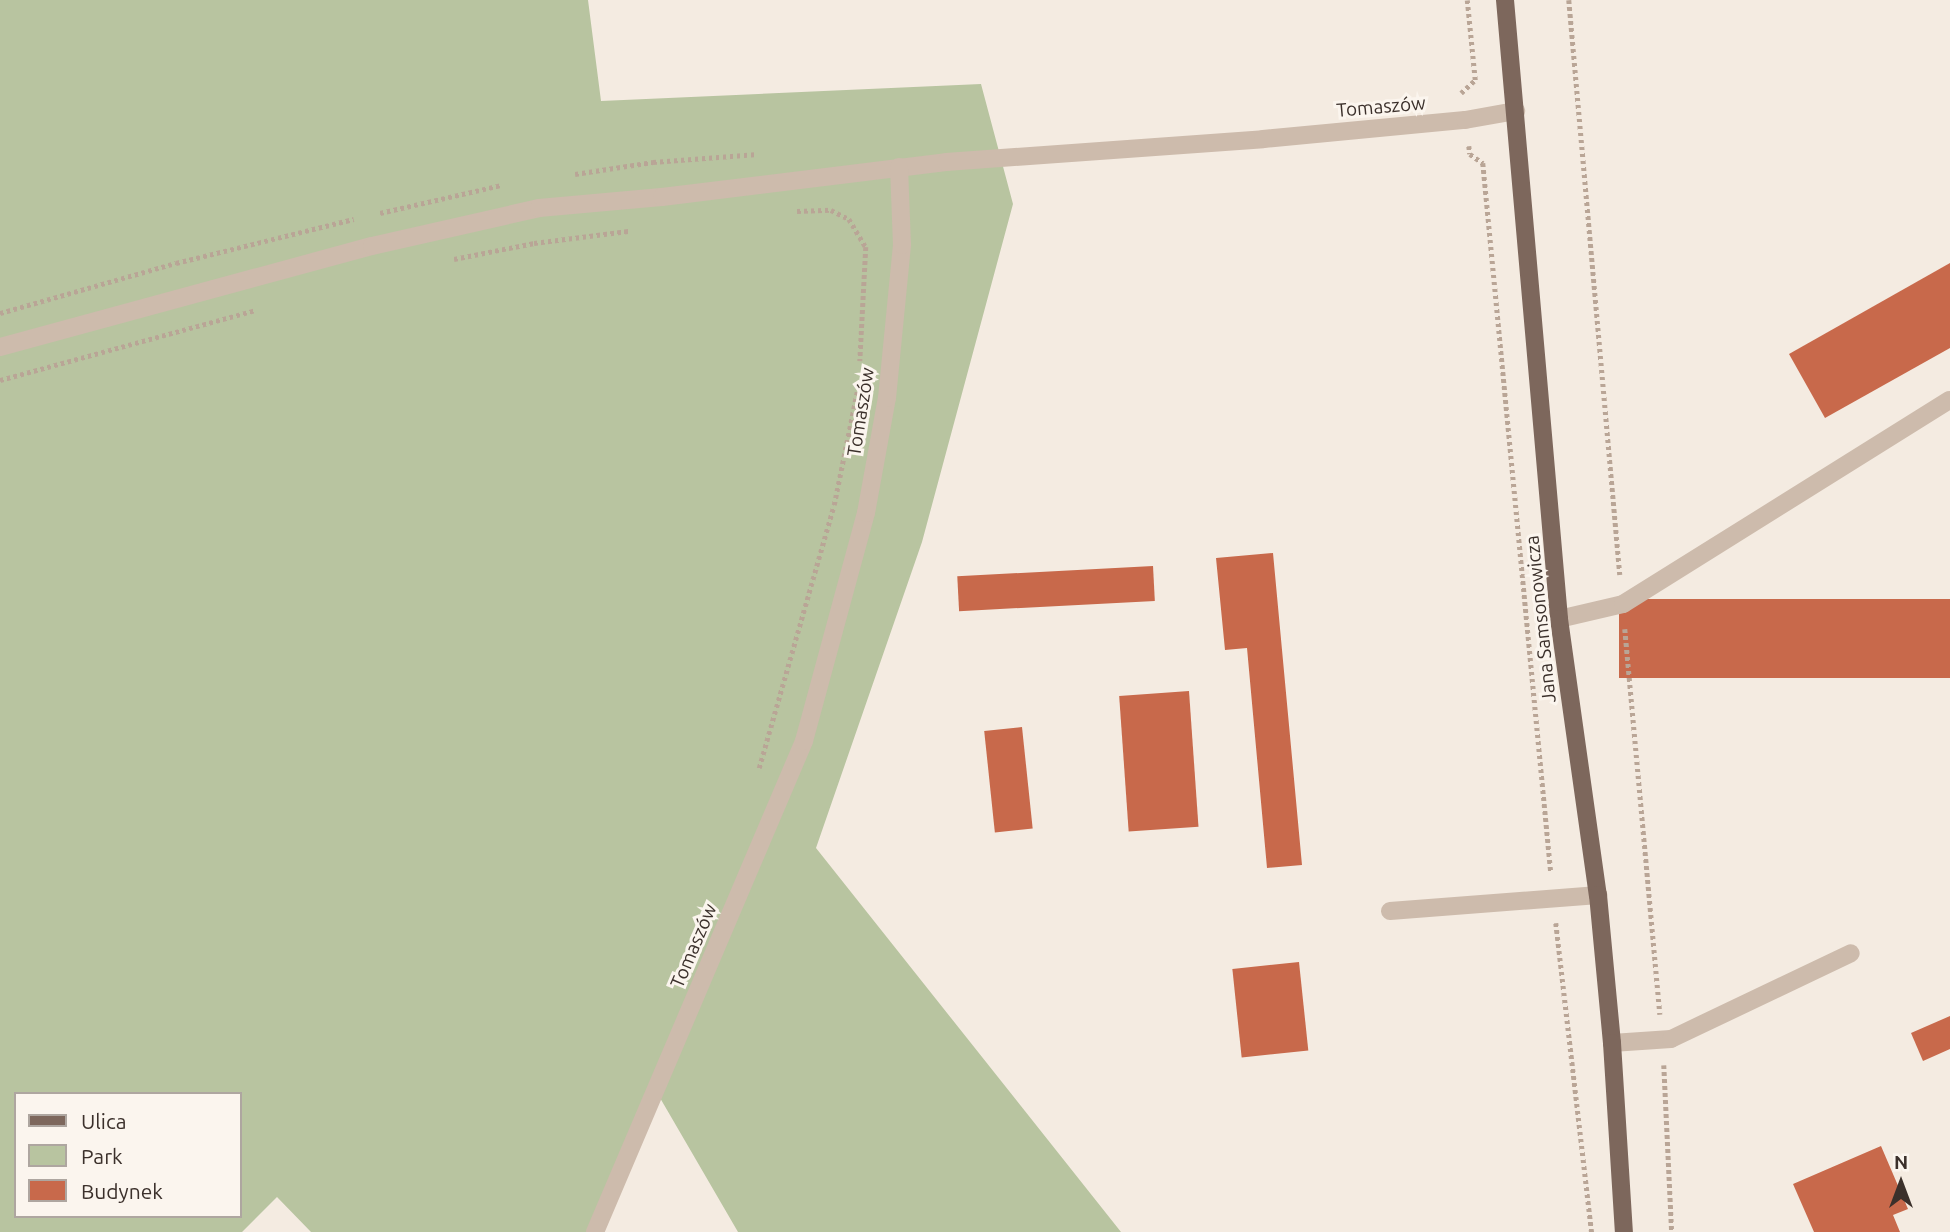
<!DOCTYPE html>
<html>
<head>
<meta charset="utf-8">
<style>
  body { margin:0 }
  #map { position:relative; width:1950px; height:1232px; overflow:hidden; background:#f4ebe1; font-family:Ubuntu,sans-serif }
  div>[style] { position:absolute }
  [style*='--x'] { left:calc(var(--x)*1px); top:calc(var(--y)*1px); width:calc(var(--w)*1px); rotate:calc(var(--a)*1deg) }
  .green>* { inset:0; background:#b8c4a0 }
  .building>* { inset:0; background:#c8694b; transform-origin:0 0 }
  .path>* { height:4.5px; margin-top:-2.25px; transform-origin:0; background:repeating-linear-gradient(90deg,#b9a596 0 3.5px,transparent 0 7px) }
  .minor>* { height:18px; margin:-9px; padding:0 9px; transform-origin:9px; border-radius:9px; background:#cdbbac }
  .major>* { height:18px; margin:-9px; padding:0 9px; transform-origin:9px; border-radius:9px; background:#7d675c }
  span { translate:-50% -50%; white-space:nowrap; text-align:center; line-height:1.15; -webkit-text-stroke:6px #fbf5ee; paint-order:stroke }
  .street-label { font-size:19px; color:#3b302b }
  .legend { position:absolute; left:14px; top:1092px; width:228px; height:126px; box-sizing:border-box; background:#fbf5ee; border:2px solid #aea6a0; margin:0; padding:9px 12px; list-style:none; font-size:21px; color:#3b302b }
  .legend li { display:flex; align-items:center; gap:14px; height:35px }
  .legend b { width:35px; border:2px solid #aea6a0 }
  .north { position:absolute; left:1866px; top:1148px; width:70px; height:70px; -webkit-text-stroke:5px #fbf5ee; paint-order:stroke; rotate:0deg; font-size:19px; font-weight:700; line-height:28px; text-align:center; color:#3b302b }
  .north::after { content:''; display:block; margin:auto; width:24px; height:32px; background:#3b302b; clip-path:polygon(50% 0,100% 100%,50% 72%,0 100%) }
</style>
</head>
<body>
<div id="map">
  <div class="green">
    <i style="clip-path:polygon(evenodd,0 0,588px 0,601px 101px,981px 84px,1013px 204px,922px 542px,816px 848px,1121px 1232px,738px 1232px,656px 1091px,591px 1232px,311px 1232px,277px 1197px,242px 1232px,0 1232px,0 0,16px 1094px,240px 1094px,240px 1216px,16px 1216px,16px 1094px)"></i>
  </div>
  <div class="building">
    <i style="clip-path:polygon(1950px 263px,1950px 348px,1825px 418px,1789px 354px)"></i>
    <i style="clip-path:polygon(1273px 553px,1302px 865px,1267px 868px,1247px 648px,1225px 650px,1216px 558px)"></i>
    <i style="left:1153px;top:566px;width:35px;height:196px;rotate:87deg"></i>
    <i style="left:1950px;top:599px;width:79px;height:331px;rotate:90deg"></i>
    <i style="left:1189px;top:691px;width:136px;height:70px;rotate:86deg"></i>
    <i style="left:1022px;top:727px;width:102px;height:38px;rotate:84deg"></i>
    <i style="left:1299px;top:962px;width:89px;height:67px;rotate:84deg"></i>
    <i style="clip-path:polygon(1950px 1016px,1950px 1049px,1923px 1061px,1911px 1033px)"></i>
    <i style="clip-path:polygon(1881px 1146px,1908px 1209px,1893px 1215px,1900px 1232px,1814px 1232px,1793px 1184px)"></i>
  </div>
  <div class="path">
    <i style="--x:1569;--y:0;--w:577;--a:84.93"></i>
    <i style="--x:1461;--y:93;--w:19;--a:-43"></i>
    <i style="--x:1475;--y:80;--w:80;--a:-95.7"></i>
    <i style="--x:1469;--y:146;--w:8;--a:83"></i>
    <i style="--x:1470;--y:154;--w:16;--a:35"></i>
    <i style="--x:1483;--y:163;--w:713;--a:84.53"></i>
    <i style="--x:575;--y:174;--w:79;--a:-8.7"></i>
    <i style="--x:653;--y:162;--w:105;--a:-4.4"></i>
    <i style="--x:797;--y:211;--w:34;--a:-2"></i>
    <i style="--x:831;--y:210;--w:20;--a:27"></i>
    <i style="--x:849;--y:219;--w:33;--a:59"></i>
    <i style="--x:866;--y:247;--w:114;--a:93"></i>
    <i style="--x:380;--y:213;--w:124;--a:-13"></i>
    <i style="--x:454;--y:259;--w:82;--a:-11.3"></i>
    <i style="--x:534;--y:243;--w:95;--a:-7.3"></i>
    <i style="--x:0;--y:313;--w:183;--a:-15.9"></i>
    <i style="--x:176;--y:263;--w:183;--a:-13.9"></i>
    <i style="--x:0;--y:380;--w:265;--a:-15.3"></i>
    <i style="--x:1625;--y:629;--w:387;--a:84.8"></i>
    <i style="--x:759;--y:768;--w:273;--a:-74.1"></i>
    <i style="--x:834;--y:505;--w:120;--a:-78.5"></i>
    <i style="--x:1556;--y:923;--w:311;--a:83.4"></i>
    <i style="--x:1664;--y:1065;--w:167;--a:87.3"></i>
  </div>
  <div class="minor">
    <i style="--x:0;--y:347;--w:385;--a:-15.2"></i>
    <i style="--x:372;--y:246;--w:171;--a:-12.8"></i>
    <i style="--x:539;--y:208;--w:123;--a:-5.1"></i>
    <i style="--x:662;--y:197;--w:286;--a:-7"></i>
    <i style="--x:946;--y:162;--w:318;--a:-4.1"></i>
    <i style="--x:1263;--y:139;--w:203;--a:-5.4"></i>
    <i style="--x:1465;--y:120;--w:52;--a:-10"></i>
    <i style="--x:1559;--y:619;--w:66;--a:-13.2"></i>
    <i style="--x:1623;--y:604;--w:385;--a:-32"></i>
    <i style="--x:1390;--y:911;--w:209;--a:-4.4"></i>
    <i style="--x:1612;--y:1043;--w:59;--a:-3.9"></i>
    <i style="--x:1671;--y:1039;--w:199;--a:-25.5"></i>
    <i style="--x:595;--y:1232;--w:534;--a:-66.94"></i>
    <i style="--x:804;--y:741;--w:236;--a:-74.8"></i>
    <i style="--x:866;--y:513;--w:117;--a:-79.7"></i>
    <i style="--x:887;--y:398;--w:154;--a:-84.4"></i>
    <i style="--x:902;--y:245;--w:78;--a:-92.2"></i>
  </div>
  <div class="major">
    <i style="--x:1505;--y:0;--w:621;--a:85.01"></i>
    <i style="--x:1559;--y:619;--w:279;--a:82"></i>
    <i style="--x:1598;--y:895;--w:149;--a:84.6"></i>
    <i style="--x:1612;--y:1043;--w:189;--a:86.4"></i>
  </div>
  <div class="street-label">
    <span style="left:1381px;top:107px;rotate:-5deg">Tomaszów</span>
    <span style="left:861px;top:412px;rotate:-81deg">Tomaszów</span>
    <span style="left:1541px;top:619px;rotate:-96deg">Jana Samsonowicza</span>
    <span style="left:694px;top:946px;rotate:-67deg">Tomaszów</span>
  </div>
  <ul class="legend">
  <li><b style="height:9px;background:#7d675c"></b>Ulica</li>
  <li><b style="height:19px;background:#b8c4a0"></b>Park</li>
  <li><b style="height:19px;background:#c8694b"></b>Budynek</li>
  </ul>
  <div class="north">N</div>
</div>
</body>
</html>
